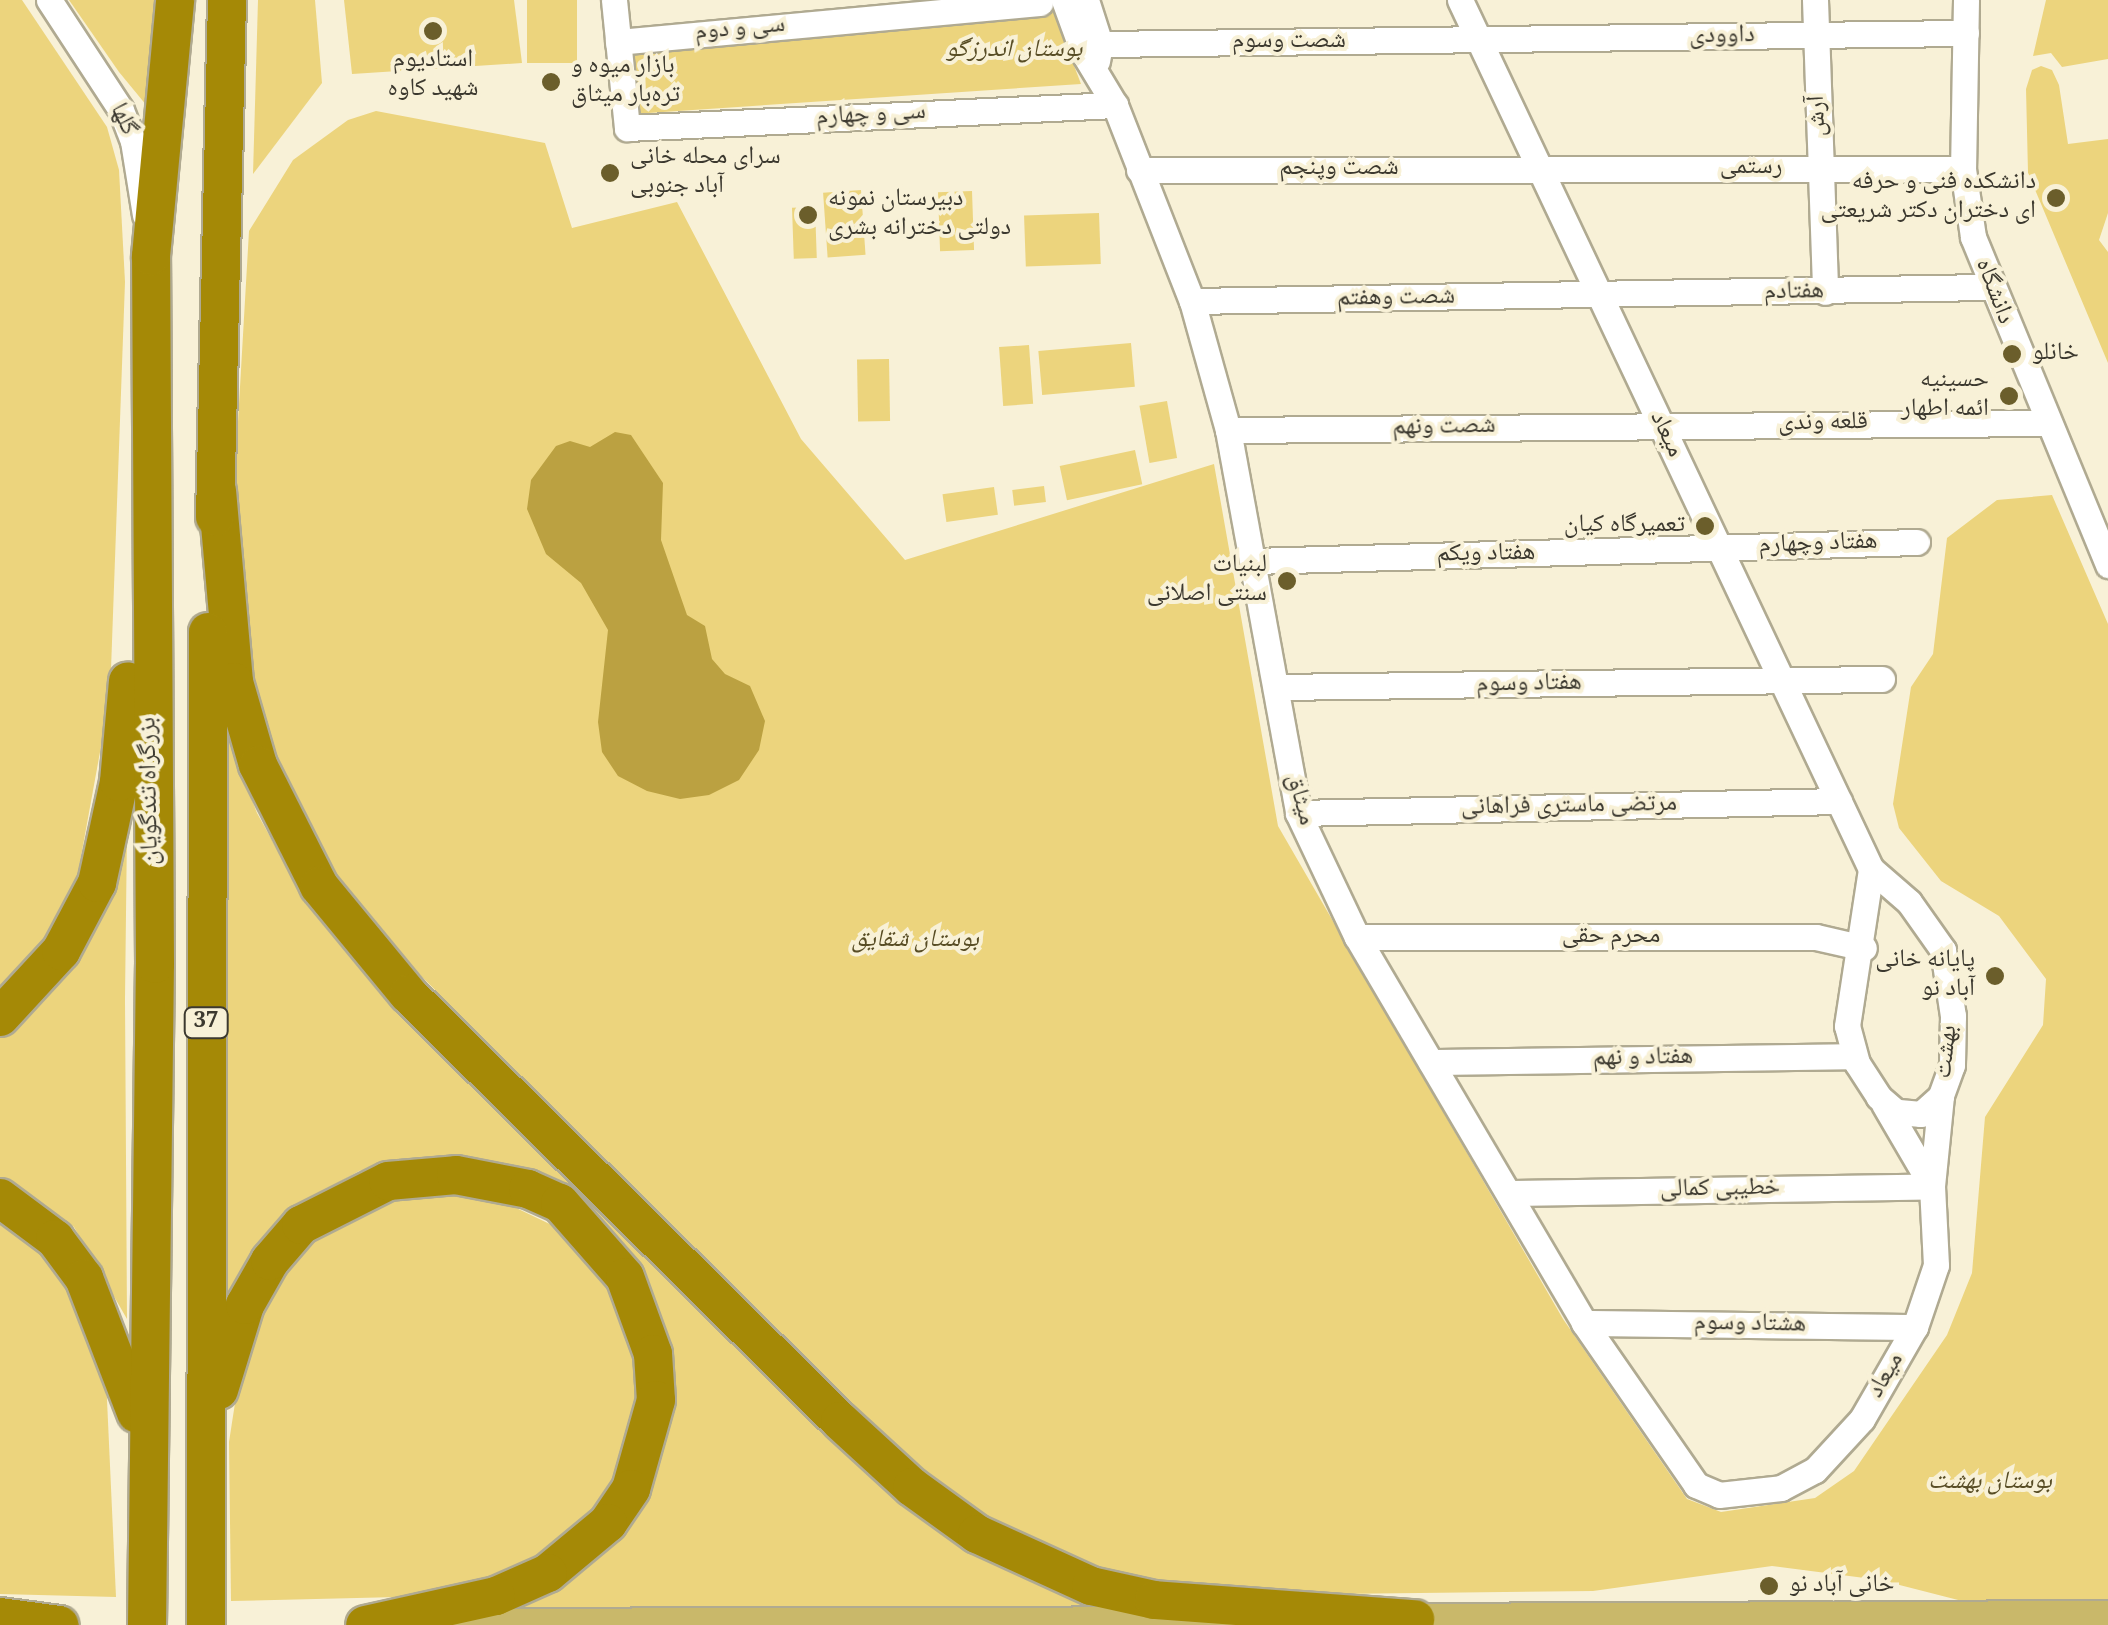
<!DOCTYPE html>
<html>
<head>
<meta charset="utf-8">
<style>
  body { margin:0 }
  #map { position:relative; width:2108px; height:1625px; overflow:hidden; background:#f8f1d7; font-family:Georgia,"Noto Naskh Arabic",serif }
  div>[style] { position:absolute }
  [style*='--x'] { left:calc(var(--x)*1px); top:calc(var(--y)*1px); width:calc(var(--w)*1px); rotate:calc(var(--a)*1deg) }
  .green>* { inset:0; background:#ecd47d; transform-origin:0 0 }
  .water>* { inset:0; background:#bba141 }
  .roads { filter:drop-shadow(2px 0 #b0aa91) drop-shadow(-2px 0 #b0aa91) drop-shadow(0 2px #b0aa91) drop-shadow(0 -2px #b0aa91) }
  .minor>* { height:25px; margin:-12.5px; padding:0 12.5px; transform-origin:12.5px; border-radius:12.5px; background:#fff }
  .major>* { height:32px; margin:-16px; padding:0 16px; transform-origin:16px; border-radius:16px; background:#c9b86a }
  .highway>* { height:38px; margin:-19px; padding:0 19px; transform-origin:19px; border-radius:19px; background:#a58906 }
  .dots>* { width:28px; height:28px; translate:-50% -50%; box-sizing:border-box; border:5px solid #f8f1d7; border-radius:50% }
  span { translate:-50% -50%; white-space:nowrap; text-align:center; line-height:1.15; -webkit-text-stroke:8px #f8f1d7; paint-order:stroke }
  .shield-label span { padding:2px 8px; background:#f8f1d7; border:2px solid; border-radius:8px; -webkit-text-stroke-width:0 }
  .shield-label { font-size:22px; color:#3c392f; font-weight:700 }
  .street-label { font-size:25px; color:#3c392f }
  .park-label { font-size:25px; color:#584d25; font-style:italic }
  .poi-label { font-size:25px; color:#3c392f }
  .left { translate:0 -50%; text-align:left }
  .right { translate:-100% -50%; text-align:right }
</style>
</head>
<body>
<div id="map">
  <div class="green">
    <i style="clip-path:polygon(0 0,22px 0,107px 127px,119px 170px,125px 282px,110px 697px,70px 917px,0 990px)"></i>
    <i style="clip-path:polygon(69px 0,158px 0,147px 106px,119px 72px)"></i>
    <i style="clip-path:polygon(258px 0,315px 0,322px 83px,253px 174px)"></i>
    <i style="clip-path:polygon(344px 0,514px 0,522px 63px,352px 74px)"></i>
    <i style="left:527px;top:0;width:50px;height:63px"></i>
    <i style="clip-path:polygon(2046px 0,2108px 0,2108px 59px,2062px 67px,2051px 53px,2033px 56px)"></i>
    <i style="clip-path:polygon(1053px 10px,1081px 84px,633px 114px,629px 54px)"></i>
    <i style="clip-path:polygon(2041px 66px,2052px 70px,2059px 85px,2068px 144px,2108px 139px,2108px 213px,2099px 240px,2108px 252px,2108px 363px,2028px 173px,2026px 89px,2032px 70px)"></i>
    <i style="clip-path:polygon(376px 111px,545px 143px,572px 228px,677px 202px,801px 439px,905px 560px,1214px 464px,1278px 826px,1563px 1319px,1687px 1499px,1721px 1512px,1815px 1498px,1854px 1471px,1947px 1335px,1972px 1273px,1985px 1117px,2043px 1025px,2046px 979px,1999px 916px,1941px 881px,1899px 828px,1893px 804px,1911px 687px,1933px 654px,1947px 538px,1997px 500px,2052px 495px,2108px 624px,2108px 1606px,1966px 1602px,1880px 1580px,1772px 1566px,1593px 1591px,1240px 1595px,1123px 1580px,1019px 1543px,936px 1490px,366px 921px,256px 748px,231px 543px,249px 231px,293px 160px,348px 120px)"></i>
    <i style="left:861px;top:190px;width:65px;height:38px;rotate:86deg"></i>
    <i style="left:972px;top:191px;width:59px;height:34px;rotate:88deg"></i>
    <i style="left:815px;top:207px;width:51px;height:23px;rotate:88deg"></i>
    <i style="left:1099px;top:213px;width:51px;height:75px;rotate:88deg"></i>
    <i style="left:1131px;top:343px;width:44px;height:93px;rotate:85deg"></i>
    <i style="left:1029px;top:345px;width:59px;height:30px;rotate:86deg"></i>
    <i style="left:889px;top:359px;width:62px;height:32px;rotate:89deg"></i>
    <i style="left:1167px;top:401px;width:58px;height:28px;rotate:80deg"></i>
    <i style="left:1135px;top:450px;width:35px;height:77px;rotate:78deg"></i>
    <i style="left:1044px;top:486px;width:16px;height:32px;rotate:83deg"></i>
    <i style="left:994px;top:487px;width:28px;height:52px;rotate:82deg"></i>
    <i style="clip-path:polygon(223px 724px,257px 813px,294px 880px,341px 941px,890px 1490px,957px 1544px,1106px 1605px,1103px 1612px,504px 1613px,580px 1571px,619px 1532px,654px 1480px,669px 1427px,672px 1368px,659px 1313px,638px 1263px,584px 1208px,539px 1182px,480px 1160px,409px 1159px,359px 1171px,297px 1206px,257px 1244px,217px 1319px)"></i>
    <i style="clip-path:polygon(127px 829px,125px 999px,127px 1319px,74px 1227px,0 1178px,0 1032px)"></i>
    <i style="clip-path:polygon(445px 1189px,512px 1206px,556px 1227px,618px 1296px,637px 1343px,638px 1396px,616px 1484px,578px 1536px,499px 1579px,398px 1597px,231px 1601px,229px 1442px,248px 1319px,326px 1218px,390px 1194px)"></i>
    <i style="clip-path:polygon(0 1210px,61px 1264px,105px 1356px,116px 1597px,0 1594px)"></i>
  </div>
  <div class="water">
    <i style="clip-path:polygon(615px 432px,631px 435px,663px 483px,661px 540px,687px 615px,705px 626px,712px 659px,725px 674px,750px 686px,765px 721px,759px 750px,739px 780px,709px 795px,680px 799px,647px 791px,618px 776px,602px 752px,598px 722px,608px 630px,581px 583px,546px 554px,527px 509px,531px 480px,556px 446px,570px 441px,590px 447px)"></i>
  </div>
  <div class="roads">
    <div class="minor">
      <i style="--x:49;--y:0;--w:131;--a:56.8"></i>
      <i style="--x:121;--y:110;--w:33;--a:69"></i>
      <i style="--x:133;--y:141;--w:75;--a:80.8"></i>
      <i style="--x:614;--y:0;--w:129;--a:84.2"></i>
      <i style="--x:627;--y:128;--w:489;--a:-2.7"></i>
      <i style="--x:1064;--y:0;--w:55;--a:69.9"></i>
      <i style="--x:1083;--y:52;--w:62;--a:58.9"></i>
      <i style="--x:1115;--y:105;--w:211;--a:68.6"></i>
      <i style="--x:1192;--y:301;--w:134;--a:74.4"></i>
      <i style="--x:1228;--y:430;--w:389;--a:79.6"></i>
      <i style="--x:1298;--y:813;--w:137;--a:64.6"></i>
      <i style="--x:1357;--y:937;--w:448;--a:59.5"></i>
      <i style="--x:1584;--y:1323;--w:197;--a:55.3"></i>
      <i style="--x:1696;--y:1485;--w:25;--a:23"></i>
      <i style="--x:1719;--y:1495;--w:62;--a:-6.4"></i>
      <i style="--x:1781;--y:1488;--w:38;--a:-28"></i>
      <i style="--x:1815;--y:1470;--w:69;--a:-47.3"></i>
      <i style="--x:1862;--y:1419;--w:106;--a:-60.1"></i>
      <i style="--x:1915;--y:1327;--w:65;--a:-71.3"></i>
      <i style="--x:1936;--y:1265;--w:79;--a:-92.9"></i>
      <i style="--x:1932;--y:1186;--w:90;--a:-84.3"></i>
      <i style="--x:1086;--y:0;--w:46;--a:72.3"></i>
      <i style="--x:1100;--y:44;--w:17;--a:100"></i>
      <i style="--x:1460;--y:0;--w:961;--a:64.69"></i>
      <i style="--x:1871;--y:869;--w:50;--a:41"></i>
      <i style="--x:1909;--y:902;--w:59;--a:54.7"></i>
      <i style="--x:1943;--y:950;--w:67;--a:81.4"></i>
      <i style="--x:1953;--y:1016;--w:49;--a:91.2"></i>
      <i style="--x:1952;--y:1065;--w:33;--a:110"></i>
      <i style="--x:1941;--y:1096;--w:27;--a:138"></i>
      <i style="--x:1921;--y:1114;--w:25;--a:-175"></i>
      <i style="--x:1896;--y:1112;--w:23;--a:-139"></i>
      <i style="--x:1879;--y:1097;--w:40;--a:-122.9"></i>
      <i style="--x:1857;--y:1063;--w:38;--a:-105"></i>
      <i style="--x:1847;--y:1026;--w:159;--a:-81.3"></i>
      <i style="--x:1815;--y:0;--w:292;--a:88"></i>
      <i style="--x:1966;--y:0;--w:169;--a:91"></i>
      <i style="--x:1963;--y:169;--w:69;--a:81.6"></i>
      <i style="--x:1973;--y:237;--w:355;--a:67.6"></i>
      <i style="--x:618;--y:42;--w:424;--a:-5.3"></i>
      <i style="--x:1100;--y:44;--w:866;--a:-0.73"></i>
      <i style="--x:1139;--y:170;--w:824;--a:-0.07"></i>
      <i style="--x:1192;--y:301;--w:797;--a:-1.01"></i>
      <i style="--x:1228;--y:430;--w:818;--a:-0.49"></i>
      <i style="--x:1253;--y:561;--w:664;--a:-1.64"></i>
      <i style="--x:1276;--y:687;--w:606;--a:-0.76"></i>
      <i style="--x:1298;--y:813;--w:541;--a:-1.27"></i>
      <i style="--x:1357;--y:937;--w:459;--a:0"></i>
      <i style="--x:1816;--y:937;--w:49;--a:12.9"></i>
      <i style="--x:1431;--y:1062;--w:423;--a:-0.8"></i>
      <i style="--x:1884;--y:1104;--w:95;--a:59.7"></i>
      <i style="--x:1509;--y:1193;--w:423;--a:-0.9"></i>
      <i style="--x:1584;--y:1323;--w:331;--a:0.7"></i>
    </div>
    <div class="major">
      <i style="--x:1393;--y:1620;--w:715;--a:-0.24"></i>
      <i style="--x:413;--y:1625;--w:851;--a:-0.13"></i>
    </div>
    <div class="highway">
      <i style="--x:217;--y:491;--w:192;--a:84.9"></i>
      <i style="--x:234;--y:682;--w:86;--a:73.9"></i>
      <i style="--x:258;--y:765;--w:136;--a:63.2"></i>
      <i style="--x:319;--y:886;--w:140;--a:50.5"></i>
      <i style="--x:408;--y:994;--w:607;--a:44.67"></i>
      <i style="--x:840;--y:1421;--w:98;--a:42.5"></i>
      <i style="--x:912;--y:1487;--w:80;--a:35.9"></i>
      <i style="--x:977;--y:1534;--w:125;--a:24.5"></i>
      <i style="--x:1091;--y:1586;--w:65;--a:12.5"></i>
      <i style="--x:1154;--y:1600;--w:262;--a:4.2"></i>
      <i style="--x:215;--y:517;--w:517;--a:-88.67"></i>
      <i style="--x:0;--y:1017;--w:90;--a:-47.3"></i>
      <i style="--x:61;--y:951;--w:77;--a:-62.1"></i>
      <i style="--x:97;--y:883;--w:103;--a:-77.7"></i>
      <i style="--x:119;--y:782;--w:101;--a:-84.9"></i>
      <i style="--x:0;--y:1198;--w:69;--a:36.7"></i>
      <i style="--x:55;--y:1239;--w:49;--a:53.4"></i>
      <i style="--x:84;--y:1278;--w:145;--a:68.9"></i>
      <i style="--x:219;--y:1390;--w:89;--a:-73"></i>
      <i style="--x:245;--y:1305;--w:51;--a:-60.4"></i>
      <i style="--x:270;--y:1261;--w:48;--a:-49.3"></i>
      <i style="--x:301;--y:1225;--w:97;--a:-26.8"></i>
      <i style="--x:388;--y:1181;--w:68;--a:-5"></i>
      <i style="--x:456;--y:1175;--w:73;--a:11"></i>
      <i style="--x:528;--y:1189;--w:35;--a:24"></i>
      <i style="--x:560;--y:1203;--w:98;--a:48.7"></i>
      <i style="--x:625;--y:1277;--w:82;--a:70"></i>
      <i style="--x:653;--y:1354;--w:46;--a:86.3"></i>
      <i style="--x:656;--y:1400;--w:92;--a:105.7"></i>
      <i style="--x:631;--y:1489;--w:41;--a:124.1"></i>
      <i style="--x:608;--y:1523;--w:78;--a:140.2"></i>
      <i style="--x:548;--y:1573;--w:57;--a:156.1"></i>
      <i style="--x:496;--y:1596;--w:134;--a:167.5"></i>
      <i style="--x:0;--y:1617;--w:60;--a:7.7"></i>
      <i style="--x:147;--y:1625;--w:661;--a:-89.31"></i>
      <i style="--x:155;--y:964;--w:708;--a:-90.32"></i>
      <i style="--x:151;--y:256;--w:257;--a:-84.6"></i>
      <i style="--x:206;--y:1625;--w:993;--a:-89.88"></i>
    </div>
  </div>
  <div class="dots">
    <i style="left:433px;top:31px;background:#6b5e2b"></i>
    <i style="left:551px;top:82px;background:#6b5e2b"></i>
    <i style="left:610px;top:173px;background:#6b5e2b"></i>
    <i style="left:2056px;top:198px;background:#6b5e2b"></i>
    <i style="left:808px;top:215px;background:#6b5e2b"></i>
    <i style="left:2012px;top:354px;background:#6b5e2b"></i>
    <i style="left:2009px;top:396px;background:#6b5e2b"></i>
    <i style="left:1705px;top:526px;background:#6b5e2b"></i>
    <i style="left:1287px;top:581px;background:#6b5e2b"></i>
    <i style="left:1995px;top:976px;background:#6b5e2b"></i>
    <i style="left:1769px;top:1586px;background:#6b5e2b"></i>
  </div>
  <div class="shield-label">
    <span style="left:206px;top:1023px">37</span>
  </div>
  <div class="street-label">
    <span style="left:740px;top:30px;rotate:-5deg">سی و دوم</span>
    <span style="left:1722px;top:37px;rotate:-1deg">داوودی</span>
    <span style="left:1289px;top:42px">شصت وسوم</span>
    <span style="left:871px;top:116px;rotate:-3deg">سی و چهارم</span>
    <span style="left:1819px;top:116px;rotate:-92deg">آرش</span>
    <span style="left:122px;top:120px;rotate:65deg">گلها</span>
    <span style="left:1751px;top:168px">رستمی</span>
    <span style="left:1339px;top:169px">شصت وپنجم</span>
    <span style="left:1993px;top:292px;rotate:69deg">دانشگاه</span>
    <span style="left:1794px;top:293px;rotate:-1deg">هفتادم</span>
    <span style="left:1396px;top:299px;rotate:-1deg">شصت وهفتم</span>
    <span style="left:1823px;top:424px;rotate:-1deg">قلعه وندی</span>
    <span style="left:1444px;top:428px;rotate:-1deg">شصت ونهم</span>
    <span style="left:1665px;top:435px;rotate:65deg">میعاد</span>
    <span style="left:1818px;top:545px;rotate:-2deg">هفتاد وچهارم</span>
    <span style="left:1486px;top:555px;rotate:-1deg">هفتاد ویکم</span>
    <span style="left:1529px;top:685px;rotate:-1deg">هفتاد وسوم</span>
    <span style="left:151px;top:791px;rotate:-91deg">بزرگراه تندگویان</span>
    <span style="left:1299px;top:800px;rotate:75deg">میثاق</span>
    <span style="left:1569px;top:807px;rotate:-1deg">مرتضی ماستری فراهانی</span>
    <span style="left:1611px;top:937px">محرم حقی</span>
    <span style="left:1948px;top:1052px;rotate:-84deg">بهشت</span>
    <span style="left:1643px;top:1059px;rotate:-1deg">هفتاد و نهم</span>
    <span style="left:1720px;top:1190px;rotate:-1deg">خطیبی کمالی</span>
    <span style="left:1750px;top:1325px;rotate:1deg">هشتاد وسوم</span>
    <span style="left:1887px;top:1376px;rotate:-60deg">میعاد</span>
  </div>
  <div class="park-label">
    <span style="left:1014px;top:51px">بوستان اندرزگو</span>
    <span style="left:915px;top:941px">بوستان شقایق</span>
    <span style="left:1990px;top:1483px">بوستان بهشت</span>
  </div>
  <div class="poi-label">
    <span style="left:433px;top:76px">استادیوم<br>شهید کاوه</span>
    <span class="left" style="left:571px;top:82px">بازار میوه و<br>تره‌بار میثاق</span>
    <span class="left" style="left:630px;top:173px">سرای محله خانی<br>آباد جنوبی</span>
    <span class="right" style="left:2036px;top:198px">دانشکده فنی و حرفه<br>ای دختران دکتر شریعتی</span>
    <span class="left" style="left:828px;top:215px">دبیرستان نمونه<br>دولتی دخترانه بشری</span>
    <span class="left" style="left:2032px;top:354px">خانلو</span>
    <span class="right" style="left:1989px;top:396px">حسینیه<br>ائمه اطهار</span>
    <span class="right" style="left:1685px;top:526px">تعمیرگاه کیان</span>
    <span class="right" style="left:1267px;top:581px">لبنیات<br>سنتی اصلانی</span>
    <span class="right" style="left:1975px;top:976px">پایانه خانی<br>آباد نو</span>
    <span class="left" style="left:1789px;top:1586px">خانی آباد نو</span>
  </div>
</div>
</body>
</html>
